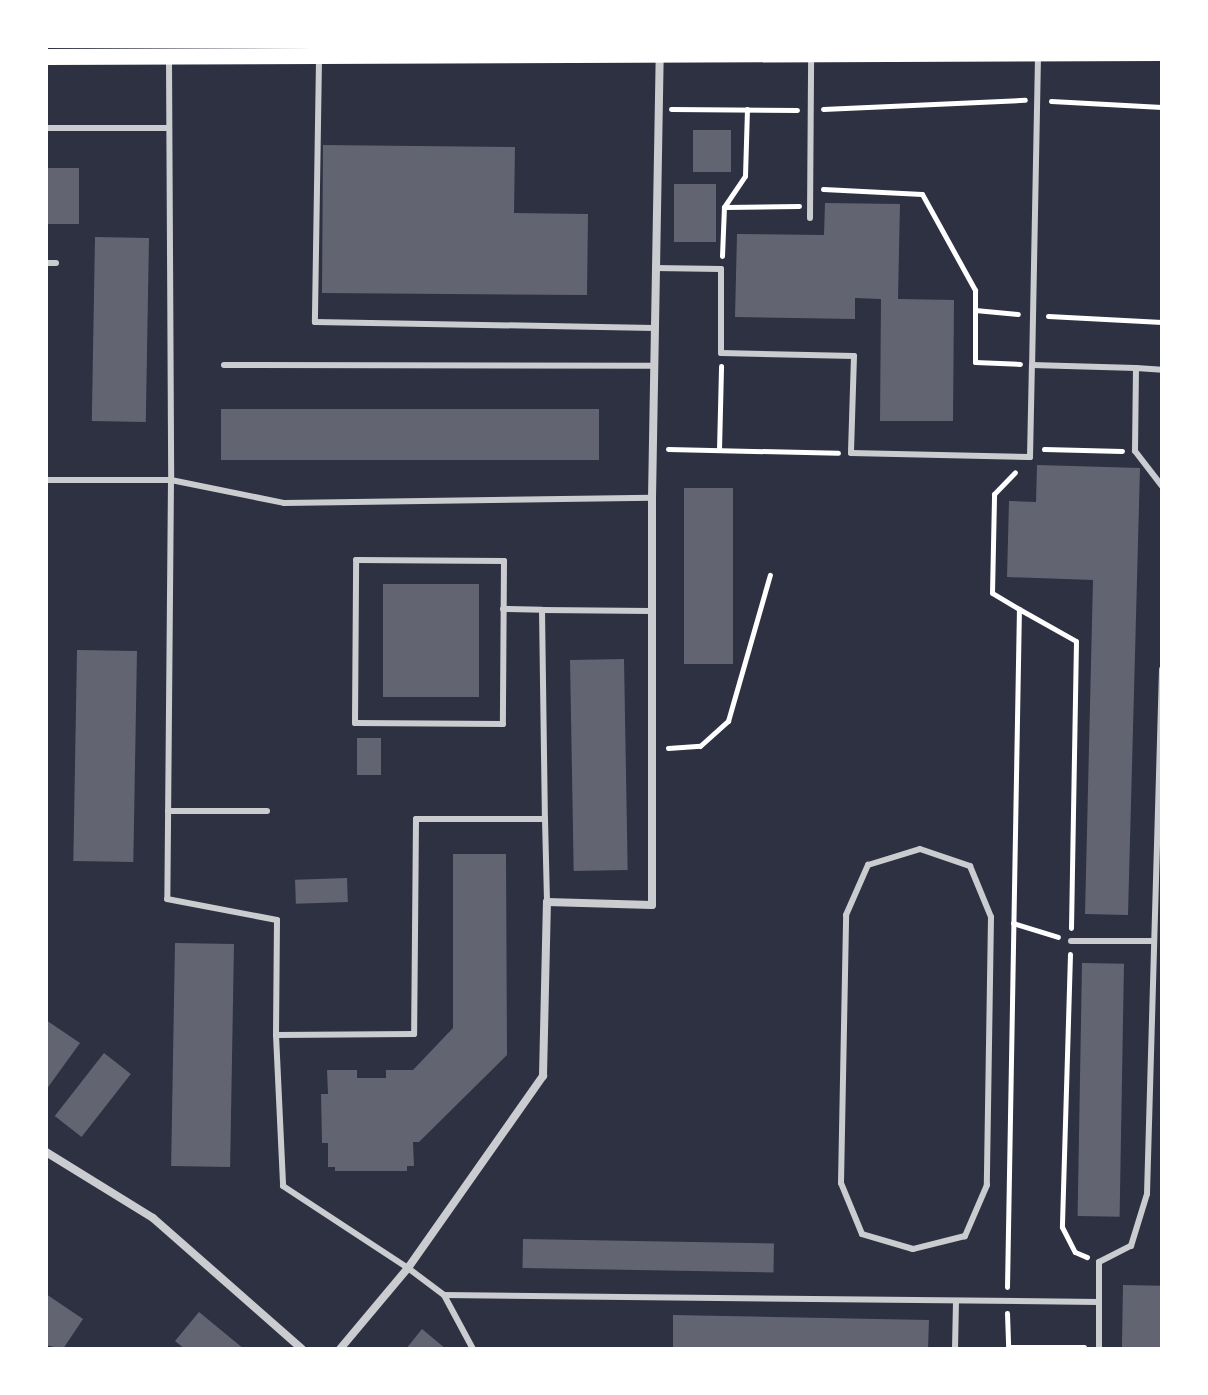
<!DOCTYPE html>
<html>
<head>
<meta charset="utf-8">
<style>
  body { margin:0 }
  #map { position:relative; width:1208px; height:1395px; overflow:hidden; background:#2d3142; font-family:"Exo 2",sans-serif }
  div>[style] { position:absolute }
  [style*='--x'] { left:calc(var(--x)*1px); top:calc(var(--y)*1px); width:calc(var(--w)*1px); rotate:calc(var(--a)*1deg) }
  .building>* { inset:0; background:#626471; transform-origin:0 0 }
  .path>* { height:5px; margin:-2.5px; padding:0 2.5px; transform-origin:2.5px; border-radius:2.5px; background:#fff }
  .service>* { height:6px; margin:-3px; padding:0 3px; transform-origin:3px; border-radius:3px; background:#caccd0 }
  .minor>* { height:8px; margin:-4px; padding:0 4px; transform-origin:4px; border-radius:4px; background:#caccd0 }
  .secondary>* { height:16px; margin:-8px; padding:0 8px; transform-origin:8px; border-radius:8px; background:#fff }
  span { translate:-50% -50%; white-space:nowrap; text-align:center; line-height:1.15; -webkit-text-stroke:8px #fff; paint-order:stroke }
  .frame { position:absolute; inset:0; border:48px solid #fff; pointer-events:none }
</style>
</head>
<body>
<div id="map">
  <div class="building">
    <i style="left:731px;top:130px;width:42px;height:38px;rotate:90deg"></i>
    <i style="clip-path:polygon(323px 145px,515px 147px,514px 213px,588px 214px,587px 295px,322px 293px)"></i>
    <i style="left:46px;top:168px;width:33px;height:56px"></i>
    <i style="left:674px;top:184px;width:42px;height:58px"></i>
    <i style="clip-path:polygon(825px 203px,900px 204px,898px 299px,954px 300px,953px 421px,880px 421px,881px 299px,855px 298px,855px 319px,735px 317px,737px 234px,824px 235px)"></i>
    <i style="left:95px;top:237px;width:54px;height:184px;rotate:1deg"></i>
    <i style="left:221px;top:409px;width:378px;height:51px"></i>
    <i style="clip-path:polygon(1037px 465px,1140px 468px,1128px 915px,1085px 914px,1093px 580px,1007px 577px,1009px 501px,1036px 502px)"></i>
    <i style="left:684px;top:488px;width:49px;height:176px"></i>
    <i style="left:383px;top:584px;width:96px;height:113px"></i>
    <i style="left:77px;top:650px;width:60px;height:211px;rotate:1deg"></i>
    <i style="left:624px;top:659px;width:211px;height:54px;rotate:89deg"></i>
    <i style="left:357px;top:738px;width:24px;height:37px"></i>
    <i style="clip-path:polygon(453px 854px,506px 854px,507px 1055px,419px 1142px,413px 1142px,414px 1166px,407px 1166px,407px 1171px,335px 1171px,335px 1167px,328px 1167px,328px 1143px,322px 1143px,321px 1094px,328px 1094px,327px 1070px,357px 1070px,357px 1078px,386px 1078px,386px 1070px,413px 1070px,453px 1028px)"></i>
    <i style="left:347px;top:878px;width:24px;height:52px;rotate:88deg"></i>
    <i style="left:175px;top:943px;width:59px;height:223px;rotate:1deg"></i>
    <i style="left:1082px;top:963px;width:42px;height:253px;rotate:1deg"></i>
    <i style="clip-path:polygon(46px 1020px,80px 1043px,46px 1090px)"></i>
    <i style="left:104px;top:1053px;width:34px;height:80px;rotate:38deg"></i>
    <i style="left:523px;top:1239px;width:251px;height:29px;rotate:1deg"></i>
    <i style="left:1123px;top:1285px;width:39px;height:64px;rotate:1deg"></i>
    <i style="clip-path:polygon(46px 1294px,83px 1319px,63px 1349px,46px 1345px)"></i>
    <i style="clip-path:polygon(199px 1312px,244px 1349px,185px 1349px,175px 1341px)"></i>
    <i style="clip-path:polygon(673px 1315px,929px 1320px,928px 1349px,673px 1349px)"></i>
    <i style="clip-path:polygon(422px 1329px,446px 1349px,406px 1349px)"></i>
  </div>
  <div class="path">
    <i style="--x:1051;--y:101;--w:111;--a:3.1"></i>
    <i style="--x:671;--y:109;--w:126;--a:0.5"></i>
    <i style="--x:823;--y:109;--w:202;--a:-2.6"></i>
    <i style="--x:823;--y:189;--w:99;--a:2.9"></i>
    <i style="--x:922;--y:194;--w:110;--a:61.1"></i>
    <i style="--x:975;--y:290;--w:72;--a:90"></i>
    <i style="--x:975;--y:362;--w:45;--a:2.5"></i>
    <i style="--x:725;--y:207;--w:74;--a:-0.8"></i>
    <i style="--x:722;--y:256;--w:49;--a:-87.7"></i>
    <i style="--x:724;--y:207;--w:37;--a:-56"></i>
    <i style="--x:745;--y:176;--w:67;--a:-88.3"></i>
    <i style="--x:975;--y:310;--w:43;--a:5.3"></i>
    <i style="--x:1048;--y:316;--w:114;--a:3"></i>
    <i style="--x:668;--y:449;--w:170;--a:1.3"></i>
    <i style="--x:1044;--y:449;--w:78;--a:1.5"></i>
    <i style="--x:719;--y:450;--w:84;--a:-88.6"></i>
    <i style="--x:1019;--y:609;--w:65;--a:29.3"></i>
    <i style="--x:1076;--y:641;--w:287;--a:91"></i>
    <i style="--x:668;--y:748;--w:32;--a:-4"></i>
    <i style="--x:700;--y:746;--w:38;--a:-42"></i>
    <i style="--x:728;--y:721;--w:152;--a:-74"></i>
    <i style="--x:1013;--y:923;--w:47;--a:17.3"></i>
    <i style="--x:1070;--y:954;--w:273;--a:91.7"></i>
    <i style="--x:1062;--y:1227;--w:28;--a:63"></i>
    <i style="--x:1075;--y:1252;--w:13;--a:23"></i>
    <i style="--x:1007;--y:1287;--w:678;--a:-88.99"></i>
    <i style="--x:1019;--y:609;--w:31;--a:-149"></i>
    <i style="--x:992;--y:593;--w:99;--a:-88.8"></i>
    <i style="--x:994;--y:494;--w:30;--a:-46"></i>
    <i style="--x:1007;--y:1313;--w:34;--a:88"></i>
    <i style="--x:1008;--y:1347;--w:76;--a:0"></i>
  </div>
  <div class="service">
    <i style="--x:1038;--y:57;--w:308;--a:91.1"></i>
    <i style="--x:1032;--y:365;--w:104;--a:1.7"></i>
    <i style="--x:1136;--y:368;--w:83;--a:90.7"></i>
    <i style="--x:1135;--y:451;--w:44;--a:52.4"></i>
    <i style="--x:169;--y:60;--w:420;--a:89.7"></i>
    <i style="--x:171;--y:480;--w:419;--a:90.5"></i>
    <i style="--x:167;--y:899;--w:112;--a:10.8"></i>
    <i style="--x:277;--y:920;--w:115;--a:90.5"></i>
    <i style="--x:319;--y:60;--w:262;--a:90.9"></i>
    <i style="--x:315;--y:322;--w:339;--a:1"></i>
    <i style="--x:46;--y:128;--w:123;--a:0"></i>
    <i style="--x:810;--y:218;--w:160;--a:-89.6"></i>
    <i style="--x:46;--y:263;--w:10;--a:0"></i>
    <i style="--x:655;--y:268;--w:66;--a:0.9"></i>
    <i style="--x:721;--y:269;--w:84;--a:90"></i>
    <i style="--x:721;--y:353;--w:133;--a:1.3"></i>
    <i style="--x:854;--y:356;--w:97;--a:91.8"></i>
    <i style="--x:851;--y:453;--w:179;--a:1.3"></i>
    <i style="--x:1030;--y:457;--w:92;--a:-88.8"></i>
    <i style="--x:224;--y:365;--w:429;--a:0.1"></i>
    <i style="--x:1136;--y:368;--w:26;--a:4"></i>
    <i style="--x:46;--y:480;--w:125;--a:0"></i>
    <i style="--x:171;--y:480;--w:115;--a:11.5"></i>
    <i style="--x:284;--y:503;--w:368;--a:-0.8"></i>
    <i style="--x:356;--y:560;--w:148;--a:0.4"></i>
    <i style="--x:504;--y:561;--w:163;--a:90.4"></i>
    <i style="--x:503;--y:724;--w:148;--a:-179.6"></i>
    <i style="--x:355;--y:723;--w:163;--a:-89.6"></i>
    <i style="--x:503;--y:609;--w:39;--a:1"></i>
    <i style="--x:651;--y:611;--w:109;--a:-179.5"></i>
    <i style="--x:542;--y:610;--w:209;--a:89.2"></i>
    <i style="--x:545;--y:819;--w:129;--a:180"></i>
    <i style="--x:416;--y:819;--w:215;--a:90.5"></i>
    <i style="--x:414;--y:1034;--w:138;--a:179.6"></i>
    <i style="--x:276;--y:1035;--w:151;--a:87.3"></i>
    <i style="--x:283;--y:1186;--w:149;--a:33.3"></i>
    <i style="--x:408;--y:1268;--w:45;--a:36.9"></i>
    <i style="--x:444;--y:1295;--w:655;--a:0.61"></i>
    <i style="--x:168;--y:811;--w:99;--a:0"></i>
    <i style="--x:545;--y:819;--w:83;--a:88.6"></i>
    <i style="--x:920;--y:849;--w:53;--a:18.8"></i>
    <i style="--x:970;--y:866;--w:55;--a:67.6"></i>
    <i style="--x:991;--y:917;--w:268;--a:90.9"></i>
    <i style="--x:987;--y:1185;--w:56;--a:113.3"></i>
    <i style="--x:965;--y:1236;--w:54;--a:166"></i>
    <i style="--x:913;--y:1249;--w:53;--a:-163.6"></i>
    <i style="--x:862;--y:1234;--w:55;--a:-112.4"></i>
    <i style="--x:841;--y:1183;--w:268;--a:-88.9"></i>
    <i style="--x:846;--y:915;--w:55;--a:-66.3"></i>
    <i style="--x:868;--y:865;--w:54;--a:-17.1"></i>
    <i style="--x:1071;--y:941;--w:83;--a:0"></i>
    <i style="--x:444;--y:1295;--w:61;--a:61.8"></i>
    <i style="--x:955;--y:1349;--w:46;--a:-88.8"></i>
    <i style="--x:1099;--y:1349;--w:87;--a:-90"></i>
    <i style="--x:1099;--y:1262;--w:36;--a:-27"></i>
    <i style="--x:1131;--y:1246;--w:54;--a:-72.9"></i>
    <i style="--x:1147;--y:1194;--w:525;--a:-88.36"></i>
  </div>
  <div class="minor">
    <i style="--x:46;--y:1152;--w:126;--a:31.7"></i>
    <i style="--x:153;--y:1218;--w:198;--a:41.3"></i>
    <i style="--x:340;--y:1349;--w:106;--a:-50"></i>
    <i style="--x:408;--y:1268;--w:235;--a:-54.9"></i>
    <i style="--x:543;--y:1076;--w:174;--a:-88.7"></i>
    <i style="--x:547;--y:902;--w:105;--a:1.6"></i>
    <i style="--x:652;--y:905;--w:407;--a:-90"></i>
    <i style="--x:652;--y:498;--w:444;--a:-89"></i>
  </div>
  <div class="secondary">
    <i style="--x:46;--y:57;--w:1116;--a:-0.21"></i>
  </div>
  <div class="frame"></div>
</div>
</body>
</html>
